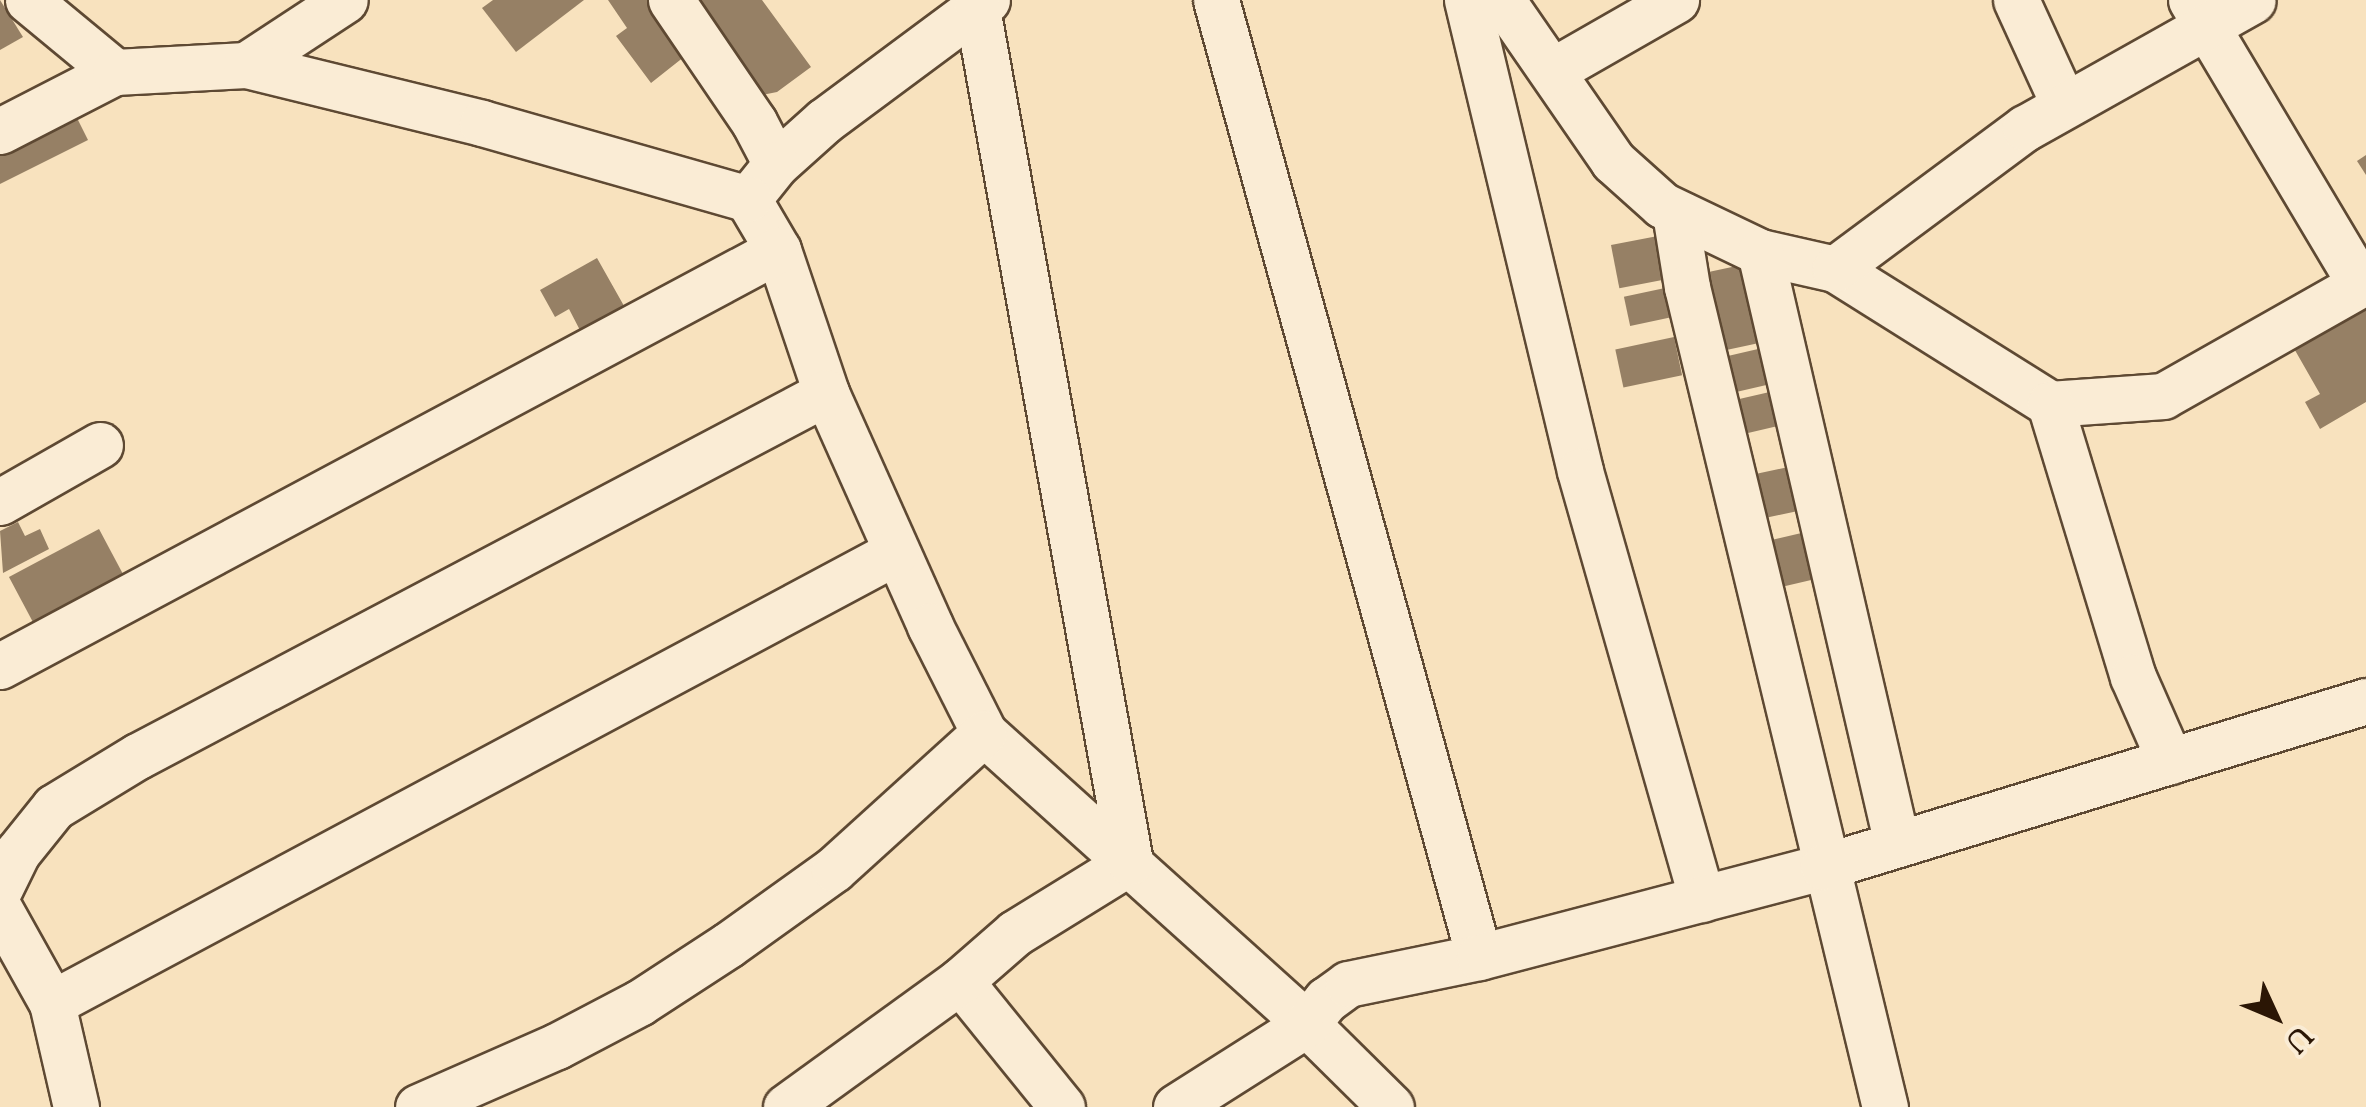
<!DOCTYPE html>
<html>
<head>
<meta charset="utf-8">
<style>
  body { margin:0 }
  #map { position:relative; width:2366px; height:1107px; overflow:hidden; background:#f8e2be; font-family:"Sorts Mill Goudy",serif }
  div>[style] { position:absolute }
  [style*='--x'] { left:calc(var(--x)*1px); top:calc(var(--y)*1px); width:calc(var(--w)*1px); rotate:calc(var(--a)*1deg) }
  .building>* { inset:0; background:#968065; transform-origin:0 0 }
  .roads { filter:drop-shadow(2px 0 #5e4933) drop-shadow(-2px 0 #5e4933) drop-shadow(0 2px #5e4933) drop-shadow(0 -2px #5e4933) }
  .minor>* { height:45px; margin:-22.5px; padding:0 22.5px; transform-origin:22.5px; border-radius:22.5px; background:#faecd5 }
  span { translate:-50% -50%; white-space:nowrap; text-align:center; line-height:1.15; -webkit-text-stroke:8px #faecd5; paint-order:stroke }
  .north { position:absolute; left:2226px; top:967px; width:100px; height:100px; -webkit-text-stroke:8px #faecd5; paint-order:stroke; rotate:134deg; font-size:28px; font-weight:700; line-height:40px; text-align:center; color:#2b1605 }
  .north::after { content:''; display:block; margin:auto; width:35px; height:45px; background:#2b1605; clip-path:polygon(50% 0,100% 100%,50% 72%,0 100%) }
</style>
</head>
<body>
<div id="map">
  <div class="building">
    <i style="clip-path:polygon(0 0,23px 37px,0 50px)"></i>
    <i style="clip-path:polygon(493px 0,584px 0,516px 52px,482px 8px)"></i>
    <i style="clip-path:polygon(608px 0,762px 0,811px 67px,777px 92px,741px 99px,699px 45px,651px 83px,616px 36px,627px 28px)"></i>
    <i style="clip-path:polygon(69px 102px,88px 140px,0 184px,0 137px)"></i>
    <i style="clip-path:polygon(2366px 155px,2366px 175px,2357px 161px)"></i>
    <i style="left:1663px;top:235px;width:44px;height:53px;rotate:79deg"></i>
    <i style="clip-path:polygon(597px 258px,628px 313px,584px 338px,569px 309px,555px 317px,540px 290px)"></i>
    <i style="left:1746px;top:264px;width:80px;height:49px;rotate:78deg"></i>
    <i style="left:1665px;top:288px;width:30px;height:42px;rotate:78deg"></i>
    <i style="clip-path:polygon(2366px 303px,2366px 402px,2320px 429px,2305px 402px,2320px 394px,2292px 345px)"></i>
    <i style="left:1674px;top:337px;width:39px;height:60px;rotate:78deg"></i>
    <i style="left:1771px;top:346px;width:37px;height:52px;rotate:77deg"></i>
    <i style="left:1774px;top:391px;width:35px;height:49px;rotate:77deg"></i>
    <i style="left:1798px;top:465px;width:45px;height:53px;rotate:78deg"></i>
    <i style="clip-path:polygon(18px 522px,25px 536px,40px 529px,49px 549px,3px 573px,0 531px)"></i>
    <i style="left:99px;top:529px;width:61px;height:102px;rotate:62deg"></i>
    <i style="left:1810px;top:531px;width:48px;height:54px;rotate:77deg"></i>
  </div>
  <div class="roads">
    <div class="minor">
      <i style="--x:28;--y:0;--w:113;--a:39.6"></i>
      <i style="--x:671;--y:0;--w:148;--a:55.8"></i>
      <i style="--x:754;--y:122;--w:47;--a:62.4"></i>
      <i style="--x:987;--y:0;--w:203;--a:143.4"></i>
      <i style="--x:824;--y:121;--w:64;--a:138.1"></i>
      <i style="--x:776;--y:164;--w:45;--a:128.7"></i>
      <i style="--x:748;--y:199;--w:59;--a:59.5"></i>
      <i style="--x:778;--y:250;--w:151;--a:71.4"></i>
      <i style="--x:826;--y:393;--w:255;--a:65.9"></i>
      <i style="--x:930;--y:626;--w:120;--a:63.2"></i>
      <i style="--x:984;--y:733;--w:435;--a:42"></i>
      <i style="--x:1307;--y:1024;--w:118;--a:44.7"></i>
      <i style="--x:1216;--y:0;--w:992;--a:74.63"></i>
      <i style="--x:1467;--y:0;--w:484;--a:76.5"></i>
      <i style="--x:1580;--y:471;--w:445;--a:74.1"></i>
      <i style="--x:1502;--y:0;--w:196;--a:55.4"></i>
      <i style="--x:1613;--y:161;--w:66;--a:41.9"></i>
      <i style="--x:1662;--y:205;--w:109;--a:25.6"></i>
      <i style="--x:1760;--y:252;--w:77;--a:12.8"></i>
      <i style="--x:1835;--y:269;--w:254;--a:32.1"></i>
      <i style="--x:2050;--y:404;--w:113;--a:-4"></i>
      <i style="--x:2163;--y:396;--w:233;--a:-29.5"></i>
      <i style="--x:2016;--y:0;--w:115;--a:65.4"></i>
      <i style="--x:2191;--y:0;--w:330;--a:59.2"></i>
      <i style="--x:246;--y:65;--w:118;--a:-33.3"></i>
      <i style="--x:1552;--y:71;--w:143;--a:-29.8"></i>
      <i style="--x:0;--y:131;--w:129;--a:-27.2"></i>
      <i style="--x:115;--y:72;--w:131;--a:-3.1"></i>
      <i style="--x:246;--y:65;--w:243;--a:13.8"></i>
      <i style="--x:482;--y:123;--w:277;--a:15.9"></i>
      <i style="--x:1675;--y:213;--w:75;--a:80.8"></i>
      <i style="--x:1687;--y:287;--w:844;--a:76.43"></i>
      <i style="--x:1760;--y:252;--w:608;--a:76.97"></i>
      <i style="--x:1835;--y:269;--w:237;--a:-36.6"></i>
      <i style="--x:2025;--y:128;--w:261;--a:-29.3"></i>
      <i style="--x:2050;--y:404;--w:285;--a:73.1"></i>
      <i style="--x:2133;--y:677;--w:92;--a:66.2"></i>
      <i style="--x:0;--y:502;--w:115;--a:-29.7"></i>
      <i style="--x:0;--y:666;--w:882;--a:-28.13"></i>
      <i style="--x:0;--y:888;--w:39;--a:-64"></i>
      <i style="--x:17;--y:853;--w:59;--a:-51.2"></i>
      <i style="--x:54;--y:807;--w:98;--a:-31.3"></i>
      <i style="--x:138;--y:756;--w:778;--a:-27.82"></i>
      <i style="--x:0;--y:910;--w:107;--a:60.8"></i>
      <i style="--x:52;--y:1003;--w:107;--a:77"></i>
      <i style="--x:960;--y:981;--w:162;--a:51"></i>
      <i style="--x:52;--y:1003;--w:957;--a:-28.12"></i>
      <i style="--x:418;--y:1107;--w:152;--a:-23.7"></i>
      <i style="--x:557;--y:1046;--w:93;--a:-27.7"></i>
      <i style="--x:639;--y:1003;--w:106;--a:-33.1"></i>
      <i style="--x:728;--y:945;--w:130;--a:-35.6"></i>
      <i style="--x:834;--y:869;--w:202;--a:-42.2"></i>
      <i style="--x:786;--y:1107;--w:215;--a:-35.9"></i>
      <i style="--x:960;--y:981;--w:73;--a:-41.1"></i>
      <i style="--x:1015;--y:933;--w:135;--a:-31.7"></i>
      <i style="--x:1130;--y:862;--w:868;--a:-100.16"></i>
      <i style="--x:1176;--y:1107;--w:155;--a:-32.4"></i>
      <i style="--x:1307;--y:1024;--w:31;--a:-52"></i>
      <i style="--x:1326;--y:1000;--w:27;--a:-36"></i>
      <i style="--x:1348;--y:984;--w:134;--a:-11.6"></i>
      <i style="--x:1479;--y:957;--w:356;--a:-14.7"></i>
      <i style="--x:1823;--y:867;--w:568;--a:-17"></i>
    </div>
  </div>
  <div class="north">U</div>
</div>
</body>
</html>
